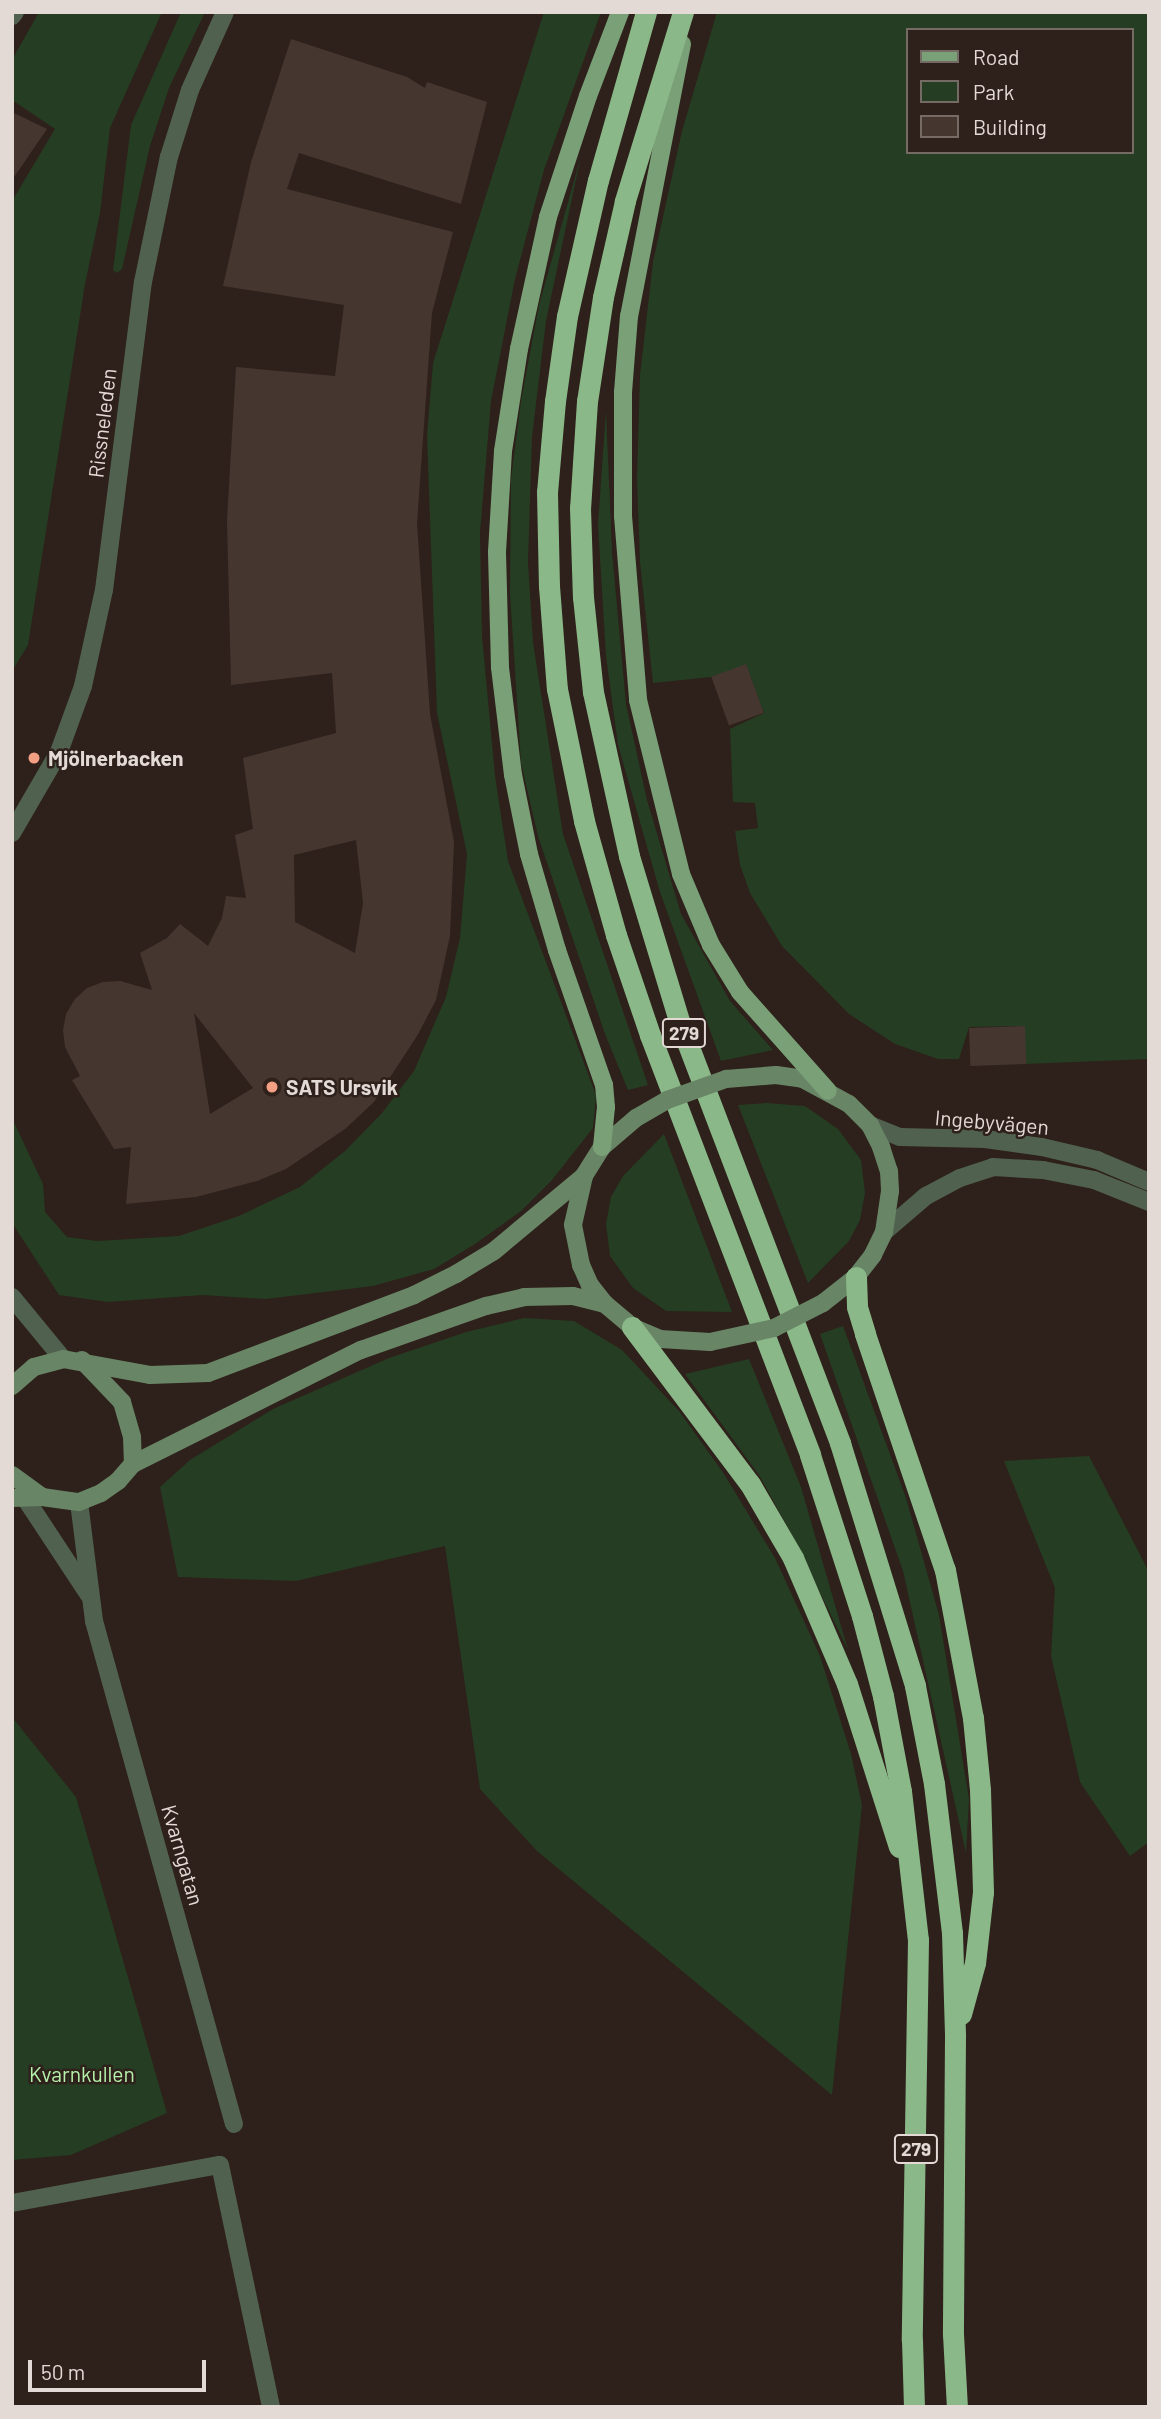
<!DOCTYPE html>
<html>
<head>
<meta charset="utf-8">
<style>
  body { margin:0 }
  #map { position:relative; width:1161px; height:2419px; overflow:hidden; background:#2e201a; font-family:Barlow,sans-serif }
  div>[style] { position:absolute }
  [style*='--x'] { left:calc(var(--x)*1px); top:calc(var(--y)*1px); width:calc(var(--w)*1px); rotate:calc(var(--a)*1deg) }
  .green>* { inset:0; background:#253d22 }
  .building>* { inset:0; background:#453730; transform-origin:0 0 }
  .minor>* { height:18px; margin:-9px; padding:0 9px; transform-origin:9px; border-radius:9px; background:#50624f }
  .tertiary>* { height:18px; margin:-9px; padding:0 9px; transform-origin:9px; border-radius:9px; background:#50624f }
  .secondary>* { height:18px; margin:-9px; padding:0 9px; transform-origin:9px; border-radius:9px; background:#688566 }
  .primary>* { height:18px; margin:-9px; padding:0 9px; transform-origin:9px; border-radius:9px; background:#7aa078 }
  .motorway>* { height:21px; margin:-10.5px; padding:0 10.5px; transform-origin:10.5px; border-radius:10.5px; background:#8ab888 }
  .secondary-bridge>* { height:18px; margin:-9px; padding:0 9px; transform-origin:9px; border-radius:9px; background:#688566 }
  .dots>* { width:19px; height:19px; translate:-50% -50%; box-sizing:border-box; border:4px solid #2e201a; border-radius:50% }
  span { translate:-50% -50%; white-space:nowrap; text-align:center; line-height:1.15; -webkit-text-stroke:5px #2e201a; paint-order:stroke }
  .shield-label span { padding:2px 5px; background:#2e201a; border:2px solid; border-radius:5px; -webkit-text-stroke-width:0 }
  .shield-label { font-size:19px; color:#e3d9d5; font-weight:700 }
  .street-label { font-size:21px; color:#e3d9d5 }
  .poi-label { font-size:21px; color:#e3d9d5; font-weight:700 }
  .left { translate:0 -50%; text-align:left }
  .park-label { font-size:21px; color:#b4f1aa }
  .frame { position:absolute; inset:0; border:14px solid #e3d9d5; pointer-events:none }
  .legend { position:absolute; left:906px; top:28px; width:228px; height:126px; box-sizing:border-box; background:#2e201a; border:2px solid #766a65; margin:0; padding:9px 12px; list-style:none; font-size:21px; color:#e3d9d5 }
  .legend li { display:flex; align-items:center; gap:14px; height:35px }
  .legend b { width:35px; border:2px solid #766a65 }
  .scale { position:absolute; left:28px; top:2360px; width:178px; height:32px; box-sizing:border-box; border:4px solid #e3d9d5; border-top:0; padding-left:9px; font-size:21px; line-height:24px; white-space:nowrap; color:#e3d9d5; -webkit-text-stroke:5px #2e201a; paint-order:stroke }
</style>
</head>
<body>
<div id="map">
  <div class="green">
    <i style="clip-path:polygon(39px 12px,162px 12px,110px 128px,100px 213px,85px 284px,28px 645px,12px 671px,12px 201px,55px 129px,12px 100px,12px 60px)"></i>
    <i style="clip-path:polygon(181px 12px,205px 12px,169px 88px,150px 146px,122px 269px,117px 273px,113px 270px,131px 125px)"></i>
    <i style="clip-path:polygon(544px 12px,601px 12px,544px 170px,515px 279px,491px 401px,480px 533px,482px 636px,495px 776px,508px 861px,596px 1095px,593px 1128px,552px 1180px,521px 1211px,475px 1244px,434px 1269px,373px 1286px,266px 1299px,202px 1295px,108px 1302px,59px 1295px,12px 1223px,12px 1118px,43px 1184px,45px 1212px,67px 1237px,97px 1241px,179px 1236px,239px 1216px,300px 1187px,345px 1151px,382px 1113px,414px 1071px,446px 997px,460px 938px,467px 854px,437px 713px,427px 435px,433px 363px)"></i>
    <i style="clip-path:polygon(evenodd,717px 12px,1149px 12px,1149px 1059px,1025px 1064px,1024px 1026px,969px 1027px,959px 1059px,938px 1059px,895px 1044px,849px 1014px,782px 946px,750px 893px,740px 865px,735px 831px,758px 828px,755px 803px,733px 802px,730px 729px,764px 713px,746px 665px,711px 677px,653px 683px,640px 562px,637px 479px,640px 375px,653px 262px,682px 131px,717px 12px,907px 30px,1131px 30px,1131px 152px,907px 152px,907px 30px)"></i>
    <i style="clip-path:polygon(581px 156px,546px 321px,532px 437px,528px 562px,533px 642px,563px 834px,648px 1085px,628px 1090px,605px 1034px,538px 836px,521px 763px,510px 594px,511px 479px,521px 401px,539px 305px)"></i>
    <i style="clip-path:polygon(606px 410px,612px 552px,626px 704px,647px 800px,681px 914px,730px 1001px,773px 1050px,721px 1061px,660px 892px,618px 745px,606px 656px,598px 525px)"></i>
    <i style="clip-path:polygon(767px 1103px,805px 1106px,838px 1129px,861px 1160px,865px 1193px,860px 1220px,849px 1241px,808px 1283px,738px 1105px)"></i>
    <i style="clip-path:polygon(664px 1134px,732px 1312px,666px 1311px,633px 1288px,610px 1256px,606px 1224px,611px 1197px,623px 1176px)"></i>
    <i style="clip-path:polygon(524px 1318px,574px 1321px,622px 1350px,679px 1411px,724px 1474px,775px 1558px,820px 1656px,851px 1754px,862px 1805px,832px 2095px,537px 1851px,480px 1789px,445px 1546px,296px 1581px,178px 1577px,160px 1487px,190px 1460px,273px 1409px,389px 1358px,466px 1332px)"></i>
    <i style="clip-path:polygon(843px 1326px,906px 1498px,939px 1615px,969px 1799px,966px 1853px,903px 1571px,820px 1334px)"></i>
    <i style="clip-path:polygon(749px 1359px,801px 1487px,848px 1650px,791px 1533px,759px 1475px,685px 1374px)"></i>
    <i style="clip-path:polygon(1089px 1456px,1149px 1572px,1149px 1842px,1130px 1856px,1080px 1782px,1051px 1656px,1055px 1588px,1004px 1461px)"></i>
    <i style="clip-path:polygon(12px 1717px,76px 1797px,167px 2113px,71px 2155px,12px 2160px)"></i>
  </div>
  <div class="building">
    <i style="clip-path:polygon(evenodd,291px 39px,407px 77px,425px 88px,427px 82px,487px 102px,461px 204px,299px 153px,287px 189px,453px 232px,432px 313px,417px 523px,430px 714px,454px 842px,450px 936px,436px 1000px,417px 1036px,374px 1102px,345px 1129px,286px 1169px,257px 1181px,196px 1197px,126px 1204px,131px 1147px,114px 1149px,72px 1080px,80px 1076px,65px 1047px,63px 1030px,66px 1014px,75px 999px,87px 988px,103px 982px,120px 981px,152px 990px,140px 953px,167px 938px,180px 924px,208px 946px,222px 918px,226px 896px,246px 898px,235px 835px,253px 829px,243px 758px,336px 733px,332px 673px,231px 685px,227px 520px,236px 367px,335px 376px,344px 305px,223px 286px,251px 162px,291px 39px,356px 840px,363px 903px,355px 953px,295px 922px,294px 855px,356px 840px,291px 39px,194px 1013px,253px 1088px,210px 1114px,194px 1013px)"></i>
    <i style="clip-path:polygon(12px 112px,47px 129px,12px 180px)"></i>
    <i style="left:746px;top:664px;width:52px;height:37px;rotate:70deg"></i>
    <i style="left:1025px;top:1026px;width:38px;height:56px;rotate:88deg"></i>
  </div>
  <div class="minor">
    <i style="--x:12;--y:16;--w:5;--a:-53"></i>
    <i style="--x:25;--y:1498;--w:116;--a:56.6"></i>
    <i style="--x:79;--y:1502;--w:120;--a:82.8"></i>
    <i style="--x:94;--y:1621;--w:522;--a:74.45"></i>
    <i style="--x:12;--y:2203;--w:211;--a:-10.4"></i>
    <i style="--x:220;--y:2165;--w:247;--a:78.1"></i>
  </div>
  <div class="tertiary">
    <i style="--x:12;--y:833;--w:94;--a:-59.9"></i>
    <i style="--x:59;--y:752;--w:70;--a:-70"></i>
    <i style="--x:83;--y:686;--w:98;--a:-77.7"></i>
    <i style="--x:104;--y:590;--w:310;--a:-82.8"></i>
    <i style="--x:143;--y:282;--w:128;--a:-78.3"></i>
    <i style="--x:169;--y:157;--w:70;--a:-72.6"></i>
    <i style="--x:190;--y:90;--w:85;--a:-65.8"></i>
    <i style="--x:870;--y:1125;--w:32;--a:22"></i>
    <i style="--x:900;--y:1137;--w:85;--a:1.3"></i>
    <i style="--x:985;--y:1139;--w:58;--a:8"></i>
    <i style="--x:1042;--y:1147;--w:57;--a:13.3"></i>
    <i style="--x:1097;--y:1160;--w:56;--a:22.9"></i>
    <i style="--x:884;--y:1232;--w:55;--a:-40.6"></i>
    <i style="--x:926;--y:1196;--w:38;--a:-28"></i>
    <i style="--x:960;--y:1178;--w:35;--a:-18"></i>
    <i style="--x:993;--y:1167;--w:50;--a:3.4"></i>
    <i style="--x:1043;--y:1170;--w:52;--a:11.1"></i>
    <i style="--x:1094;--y:1180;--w:59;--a:21.8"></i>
    <i style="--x:12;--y:1297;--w:80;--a:50.6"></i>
  </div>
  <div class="secondary">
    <i style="--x:726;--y:1079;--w:50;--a:-4.6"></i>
    <i style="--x:776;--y:1075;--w:27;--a:8"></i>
    <i style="--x:803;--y:1079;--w:52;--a:28.5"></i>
    <i style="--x:849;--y:1104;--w:30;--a:45"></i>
    <i style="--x:870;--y:1125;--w:25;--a:63"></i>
    <i style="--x:881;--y:1147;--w:25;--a:72"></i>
    <i style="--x:889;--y:1171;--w:20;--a:87"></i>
    <i style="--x:890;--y:1191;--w:41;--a:98.3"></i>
    <i style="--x:884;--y:1232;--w:25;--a:116"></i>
    <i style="--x:873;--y:1255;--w:28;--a:128"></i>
    <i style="--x:856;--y:1277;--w:42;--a:141.8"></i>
    <i style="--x:636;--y:1118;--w:45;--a:139.5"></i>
    <i style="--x:602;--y:1147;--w:34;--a:122"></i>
    <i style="--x:584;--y:1176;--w:50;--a:102.7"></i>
    <i style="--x:573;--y:1225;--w:41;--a:78.7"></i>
    <i style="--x:581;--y:1265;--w:22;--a:66"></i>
    <i style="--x:590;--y:1285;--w:24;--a:52"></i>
    <i style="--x:605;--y:1304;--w:35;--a:40"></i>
    <i style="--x:632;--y:1327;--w:30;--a:23"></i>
    <i style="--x:660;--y:1339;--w:50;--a:3.4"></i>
    <i style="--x:82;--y:1360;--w:58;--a:46.4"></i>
    <i style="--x:122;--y:1402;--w:36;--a:74"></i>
    <i style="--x:132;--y:1437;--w:27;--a:88"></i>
    <i style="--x:12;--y:1386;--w:29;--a:-41"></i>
    <i style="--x:34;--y:1367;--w:30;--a:-15"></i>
    <i style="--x:63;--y:1359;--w:88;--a:10.4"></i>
    <i style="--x:150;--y:1375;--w:58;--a:-2"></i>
    <i style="--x:208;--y:1373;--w:220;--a:-20.7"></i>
    <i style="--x:414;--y:1295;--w:47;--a:-26.6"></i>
    <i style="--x:456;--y:1274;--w:44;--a:-31.2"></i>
    <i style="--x:494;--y:1251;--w:117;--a:-39.8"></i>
    <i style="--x:12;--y:1475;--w:37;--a:36"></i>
    <i style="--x:42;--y:1497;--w:37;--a:8"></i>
    <i style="--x:79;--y:1502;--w:24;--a:-22"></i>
    <i style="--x:101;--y:1493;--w:21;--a:-35"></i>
    <i style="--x:118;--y:1481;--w:23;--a:-49"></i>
    <i style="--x:133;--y:1464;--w:255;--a:-26.6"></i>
    <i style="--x:361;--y:1350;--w:133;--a:-19.4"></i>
    <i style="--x:486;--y:1306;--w:39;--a:-13"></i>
    <i style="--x:524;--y:1297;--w:49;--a:-1.2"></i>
    <i style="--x:573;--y:1296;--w:33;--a:14"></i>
    <i style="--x:12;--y:1498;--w:30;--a:-2"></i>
  </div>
  <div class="primary">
    <i style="--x:682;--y:44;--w:277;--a:101"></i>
    <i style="--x:629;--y:316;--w:76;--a:94.5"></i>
    <i style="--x:623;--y:392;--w:124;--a:90"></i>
    <i style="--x:623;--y:516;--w:185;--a:85.3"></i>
    <i style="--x:638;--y:700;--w:179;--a:76.1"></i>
    <i style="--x:681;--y:874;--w:77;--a:67.1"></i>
    <i style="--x:711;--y:945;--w:55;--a:58.3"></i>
    <i style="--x:740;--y:992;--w:132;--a:48.4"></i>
    <i style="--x:602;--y:1147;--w:40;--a:-84.3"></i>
    <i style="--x:606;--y:1107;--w:22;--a:-95"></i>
    <i style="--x:604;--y:1085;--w:143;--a:-109.2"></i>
    <i style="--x:557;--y:950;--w:100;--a:-106.3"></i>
    <i style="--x:529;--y:854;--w:81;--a:-101.4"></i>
    <i style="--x:513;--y:775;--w:109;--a:-96.9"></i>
    <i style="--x:500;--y:667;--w:115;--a:-91.5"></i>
    <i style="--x:497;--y:552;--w:101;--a:-86.6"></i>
    <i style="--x:503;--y:451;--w:103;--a:-81.1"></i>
    <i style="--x:519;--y:349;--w:135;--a:-77.6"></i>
    <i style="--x:548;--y:217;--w:127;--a:-71.7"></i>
    <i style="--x:588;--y:96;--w:90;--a:-69.1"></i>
  </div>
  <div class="motorway">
    <i style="--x:646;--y:12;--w:175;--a:105.9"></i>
    <i style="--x:598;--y:180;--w:139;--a:102.8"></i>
    <i style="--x:567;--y:316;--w:86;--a:98"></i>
    <i style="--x:555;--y:401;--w:91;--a:95"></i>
    <i style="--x:547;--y:492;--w:94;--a:88.8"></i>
    <i style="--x:549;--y:586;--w:103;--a:85.6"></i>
    <i style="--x:557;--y:689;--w:135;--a:78.4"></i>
    <i style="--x:584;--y:821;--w:118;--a:74.3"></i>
    <i style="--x:616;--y:935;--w:106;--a:71.2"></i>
    <i style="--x:650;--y:1035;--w:449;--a:69.1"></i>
    <i style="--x:810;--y:1455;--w:169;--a:72.1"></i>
    <i style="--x:862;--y:1616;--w:83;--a:75.3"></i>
    <i style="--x:883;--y:1696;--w:97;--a:79.3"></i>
    <i style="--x:901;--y:1791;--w:150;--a:83.5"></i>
    <i style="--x:918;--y:1940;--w:400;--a:90.9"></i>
    <i style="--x:912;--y:2340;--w:67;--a:88.3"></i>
    <i style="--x:683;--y:12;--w:198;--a:107.1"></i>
    <i style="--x:625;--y:201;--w:98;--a:102.9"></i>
    <i style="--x:603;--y:297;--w:105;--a:98.7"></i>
    <i style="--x:587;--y:401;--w:107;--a:93.7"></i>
    <i style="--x:580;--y:508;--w:89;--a:88.1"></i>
    <i style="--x:583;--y:597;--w:96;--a:84"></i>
    <i style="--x:593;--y:692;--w:168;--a:77.6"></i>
    <i style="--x:629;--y:856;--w:172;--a:73.1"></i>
    <i style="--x:679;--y:1021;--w:452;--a:69.1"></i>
    <i style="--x:840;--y:1443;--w:254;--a:72.8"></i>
    <i style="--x:915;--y:1686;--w:100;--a:79"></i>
    <i style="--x:934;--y:1784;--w:150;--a:83.1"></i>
    <i style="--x:952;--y:1933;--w:103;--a:88.3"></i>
    <i style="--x:955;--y:2036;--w:298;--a:90.4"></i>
    <i style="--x:953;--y:2334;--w:73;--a:86.9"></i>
    <i style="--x:856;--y:1277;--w:30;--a:88"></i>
    <i style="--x:857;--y:1307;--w:28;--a:73"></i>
    <i style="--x:865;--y:1334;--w:249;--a:71.3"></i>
    <i style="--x:945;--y:1570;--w:151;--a:79.3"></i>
    <i style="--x:973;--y:1718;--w:72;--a:84.4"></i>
    <i style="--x:980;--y:1790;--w:102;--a:88.3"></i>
    <i style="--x:983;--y:1892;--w:71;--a:96.4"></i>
    <i style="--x:975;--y:1963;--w:53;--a:105.4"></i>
    <i style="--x:632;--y:1327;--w:196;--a:53.1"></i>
    <i style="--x:750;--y:1484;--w:86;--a:59.8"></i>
    <i style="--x:793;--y:1558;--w:137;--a:66.8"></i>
    <i style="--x:847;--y:1684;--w:171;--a:72.3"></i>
  </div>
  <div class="secondary-bridge">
    <i style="--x:636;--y:1118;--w:36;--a:-30"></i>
    <i style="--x:667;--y:1100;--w:63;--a:-19.6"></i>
    <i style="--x:710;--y:1342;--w:66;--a:-12.3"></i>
    <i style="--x:774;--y:1328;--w:55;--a:-27"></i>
  </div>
  <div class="dots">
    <i style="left:34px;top:758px;background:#f39f83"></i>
    <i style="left:272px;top:1087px;background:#f39f83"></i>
  </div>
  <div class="shield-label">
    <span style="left:684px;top:1033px">279</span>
    <span style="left:916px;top:2149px">279</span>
  </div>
  <div class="street-label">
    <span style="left:102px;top:423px;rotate:-83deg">Rissneleden</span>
    <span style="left:992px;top:1122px;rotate:5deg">Ingebyvägen</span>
    <span style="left:183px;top:1855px;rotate:74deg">Kvarngatan</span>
  </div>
  <div class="poi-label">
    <span class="left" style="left:48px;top:758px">Mjölnerbacken</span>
    <span class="left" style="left:286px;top:1087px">SATS Ursvik</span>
  </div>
  <div class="park-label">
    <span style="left:82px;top:2074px">Kvarnkullen</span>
  </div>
  <div class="frame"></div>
  <ul class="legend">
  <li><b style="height:9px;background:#7aa078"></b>Road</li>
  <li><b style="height:19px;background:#253d22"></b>Park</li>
  <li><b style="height:19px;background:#453730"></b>Building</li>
  </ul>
  <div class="scale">50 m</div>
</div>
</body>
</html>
